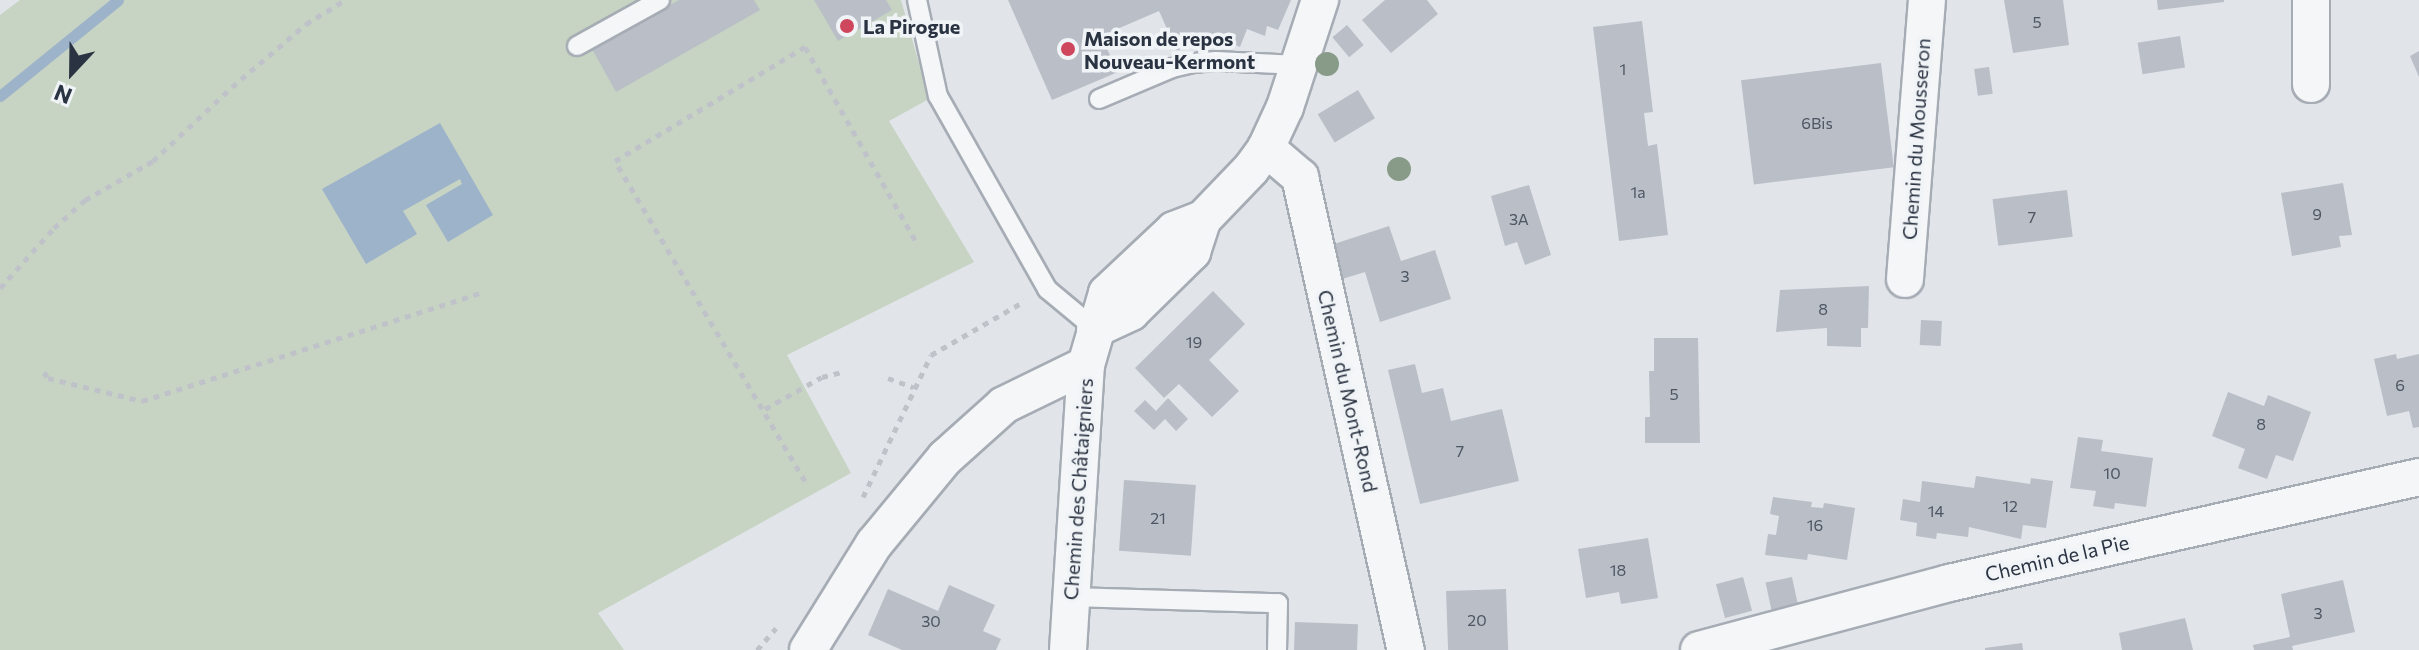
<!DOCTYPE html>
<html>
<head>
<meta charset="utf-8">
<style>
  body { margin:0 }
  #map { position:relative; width:2419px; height:650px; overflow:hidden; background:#e1e5ea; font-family:Commissioner,sans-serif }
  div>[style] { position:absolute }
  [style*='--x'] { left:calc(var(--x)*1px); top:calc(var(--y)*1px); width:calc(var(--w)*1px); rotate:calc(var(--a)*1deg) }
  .green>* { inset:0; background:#c7d4c3 }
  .water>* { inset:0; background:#9db3ca }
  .stream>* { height:11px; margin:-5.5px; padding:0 5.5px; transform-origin:5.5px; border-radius:5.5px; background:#9db3ca }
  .building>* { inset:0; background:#b9bec7; transform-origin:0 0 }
  .path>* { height:5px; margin-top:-2.5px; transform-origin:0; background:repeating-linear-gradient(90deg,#bfc3c9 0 6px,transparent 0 12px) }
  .roads { filter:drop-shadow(2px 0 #a6acb4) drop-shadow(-2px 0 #a6acb4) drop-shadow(0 2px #a6acb4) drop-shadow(0 -2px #a6acb4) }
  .service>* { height:18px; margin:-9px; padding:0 9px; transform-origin:9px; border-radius:9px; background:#f4f6f8 }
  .minor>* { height:36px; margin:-18px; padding:0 18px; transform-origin:18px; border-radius:18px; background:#f4f6f8 }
  .trees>* { width:24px; height:24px; margin:-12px; border-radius:50%; background:#879b88 }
  .dots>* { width:22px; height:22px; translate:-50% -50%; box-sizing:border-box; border:4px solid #f1f4f7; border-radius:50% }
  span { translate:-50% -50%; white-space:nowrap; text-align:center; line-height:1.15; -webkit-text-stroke:7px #f1f4f7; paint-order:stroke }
  .number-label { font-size:16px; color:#4e5663 }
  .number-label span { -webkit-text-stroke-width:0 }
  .poi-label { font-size:20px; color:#2a3342; font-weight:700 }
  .left { translate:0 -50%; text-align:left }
  .street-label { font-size:20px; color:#2a3342 }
  .north { position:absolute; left:32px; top:32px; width:80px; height:80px; -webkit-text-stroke:6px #f1f4f7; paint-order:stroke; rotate:202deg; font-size:22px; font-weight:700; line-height:32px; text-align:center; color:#2a3342 }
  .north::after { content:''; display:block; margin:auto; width:28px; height:36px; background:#2a3342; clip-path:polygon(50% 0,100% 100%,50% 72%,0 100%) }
</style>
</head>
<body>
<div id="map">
  <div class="green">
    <i style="clip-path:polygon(20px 0,901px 0,929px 99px,889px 121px,974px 262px,787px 355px,851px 473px,598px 613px,624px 650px,0 650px,0 15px)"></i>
  </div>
  <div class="water">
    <i style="clip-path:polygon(440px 123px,493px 215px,448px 242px,426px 205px,462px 184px,460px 179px,403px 211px,417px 234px,366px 264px,322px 189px)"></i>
  </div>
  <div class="stream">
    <i style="--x:0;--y:96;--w:152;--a:-39.1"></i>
  </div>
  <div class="building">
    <i style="clip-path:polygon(679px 0,754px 0,760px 10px,616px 92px,592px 49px)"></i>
    <i style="clip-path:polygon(814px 0,886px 0,892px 10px,838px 41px)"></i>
    <i style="clip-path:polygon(1008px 0,1291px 0,1278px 30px,1267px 26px,1265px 36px,1247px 29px,1240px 47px,1212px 35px,1177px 51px,1159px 11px,1101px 36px,1118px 72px,1052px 100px)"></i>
    <i style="clip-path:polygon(1385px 0,1427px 0,1438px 14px,1391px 53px,1362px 20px)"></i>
    <i style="clip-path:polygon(2004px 0,2063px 0,2069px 45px,2013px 53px)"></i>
    <i style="clip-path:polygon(2157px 0,2224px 0,2224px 2px,2158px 10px)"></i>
    <i style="clip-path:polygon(1642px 21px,1653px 112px,1644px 113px,1648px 146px,1657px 144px,1668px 235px,1619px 241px,1593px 27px)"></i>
    <i style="left:1347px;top:25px;width:26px;height:19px;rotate:50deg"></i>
    <i style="left:2180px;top:36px;width:32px;height:43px;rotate:81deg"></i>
    <i style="clip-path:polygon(2419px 51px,2419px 77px,2410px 56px)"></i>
    <i style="left:1881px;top:63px;width:105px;height:141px;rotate:83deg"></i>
    <i style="left:1989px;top:67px;width:27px;height:15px;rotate:82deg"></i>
    <i style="left:1358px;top:90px;width:33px;height:47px;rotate:59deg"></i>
    <i style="clip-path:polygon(2343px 183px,2352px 235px,2339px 236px,2341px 247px,2292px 256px,2281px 193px)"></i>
    <i style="clip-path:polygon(1529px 185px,1551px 255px,1525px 265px,1517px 242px,1505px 246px,1491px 196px)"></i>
    <i style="left:2067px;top:190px;width:47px;height:75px;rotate:83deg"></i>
    <i style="clip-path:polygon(1389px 226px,1401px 261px,1435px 250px,1451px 299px,1380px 322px,1365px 272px,1339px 280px,1328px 246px)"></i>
    <i style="clip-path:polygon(1869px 286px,1868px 328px,1861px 328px,1861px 347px,1827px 346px,1827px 328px,1776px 332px,1780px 290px)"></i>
    <i style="clip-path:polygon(1213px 291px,1245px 324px,1209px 360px,1239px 391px,1212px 417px,1179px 384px,1164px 398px,1135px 368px)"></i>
    <i style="left:1921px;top:320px;width:21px;height:25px;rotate:3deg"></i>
    <i style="clip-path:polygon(1654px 338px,1698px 338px,1700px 443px,1645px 443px,1645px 417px,1650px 417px,1649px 371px,1654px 371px)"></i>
    <i style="clip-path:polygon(2396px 354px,2397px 359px,2419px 354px,2419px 427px,2413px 428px,2409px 411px,2387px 416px,2374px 359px)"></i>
    <i style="clip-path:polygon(1415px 364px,1422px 393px,1443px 388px,1451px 421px,1502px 409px,1519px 481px,1420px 504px,1388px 370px)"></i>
    <i style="clip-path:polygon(2228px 392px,2264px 406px,2268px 395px,2311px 412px,2293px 461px,2276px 455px,2267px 479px,2238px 468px,2245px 449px,2212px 436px)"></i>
    <i style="clip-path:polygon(1168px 398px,1188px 419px,1176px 431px,1165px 419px,1154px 430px,1134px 411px,1145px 400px,1156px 411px)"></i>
    <i style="clip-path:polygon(2078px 437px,2103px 440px,2101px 451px,2153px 458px,2146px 507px,2115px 503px,2114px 509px,2093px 506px,2096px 491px,2070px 488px)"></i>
    <i style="clip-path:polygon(1976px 476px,2030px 484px,2031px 478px,2053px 481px,2046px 528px,2023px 525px,2021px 539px,1969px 527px,1968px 537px,1937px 533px,1936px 539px,1916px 536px,1917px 523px,1900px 520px,1903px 499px,1920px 502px,1922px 481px,1974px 488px)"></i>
    <i style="left:1124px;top:480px;width:72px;height:71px;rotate:4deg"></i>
    <i style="clip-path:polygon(1773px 497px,1812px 502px,1811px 507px,1823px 508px,1824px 503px,1855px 508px,1847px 560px,1808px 554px,1807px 560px,1765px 555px,1768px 534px,1776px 535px,1779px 516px,1770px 514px)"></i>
    <i style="clip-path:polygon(1648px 538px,1658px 598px,1621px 604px,1619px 592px,1586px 598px,1578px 549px)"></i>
    <i style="left:1743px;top:577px;width:35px;height:28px;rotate:75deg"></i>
    <i style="left:1792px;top:577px;width:29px;height:27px;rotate:78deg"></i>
    <i style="clip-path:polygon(2343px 580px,2355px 632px,2292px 646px,2293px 650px,2254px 650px,2253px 645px,2290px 637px,2281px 594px)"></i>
    <i style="clip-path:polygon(949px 585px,995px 605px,983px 631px,1001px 639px,996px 650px,902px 650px,868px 635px,888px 589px,938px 611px)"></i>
    <i style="left:1506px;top:589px;width:61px;height:60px;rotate:88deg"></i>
    <i style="clip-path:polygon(2185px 618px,2193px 650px,2122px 650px,2119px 633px)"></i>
    <i style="left:1295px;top:622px;width:63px;height:28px;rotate:2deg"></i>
    <i style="clip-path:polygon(2022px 643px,2023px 650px,1985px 650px,1985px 648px)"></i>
  </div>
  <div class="path">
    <i style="--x:0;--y:288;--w:81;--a:-48"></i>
    <i style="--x:54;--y:228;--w:42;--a:-42.1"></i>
    <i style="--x:85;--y:200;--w:78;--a:-29.8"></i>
    <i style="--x:153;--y:161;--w:108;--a:-43.1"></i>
    <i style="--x:232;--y:87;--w:97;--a:-40.4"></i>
    <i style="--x:306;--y:24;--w:46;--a:-31.6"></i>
    <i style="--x:44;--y:372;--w:7;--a:56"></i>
    <i style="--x:48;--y:378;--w:97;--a:13.7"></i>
    <i style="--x:142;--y:401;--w:358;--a:-17.7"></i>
    <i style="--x:888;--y:378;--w:27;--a:20"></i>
    <i style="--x:765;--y:409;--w:65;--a:-29.3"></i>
    <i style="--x:822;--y:377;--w:21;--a:-14"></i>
    <i style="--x:805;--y:481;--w:372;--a:-120.7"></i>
    <i style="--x:615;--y:161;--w:222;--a:-31"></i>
    <i style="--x:805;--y:47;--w:228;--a:60.3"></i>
    <i style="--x:863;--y:497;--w:157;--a:-64.4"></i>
    <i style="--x:931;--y:355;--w:108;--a:-29.9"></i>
    <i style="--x:757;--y:650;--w:29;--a:-49"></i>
  </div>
  <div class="roads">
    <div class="service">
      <i style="--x:917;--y:0;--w:98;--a:77.7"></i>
      <i style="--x:938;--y:96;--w:222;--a:60.5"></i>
      <i style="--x:1047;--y:289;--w:62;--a:39.8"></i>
      <i style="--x:577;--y:46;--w:95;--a:-29"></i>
      <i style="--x:1099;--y:99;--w:79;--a:-23"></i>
      <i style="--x:1172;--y:68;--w:22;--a:-13"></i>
      <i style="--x:1193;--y:63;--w:23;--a:-5"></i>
      <i style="--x:1216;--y:61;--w:82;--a:2.8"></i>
      <i style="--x:1071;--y:597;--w:207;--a:1.7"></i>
      <i style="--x:1278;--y:603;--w:47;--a:91.2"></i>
    </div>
    <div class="minor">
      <i style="--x:2311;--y:84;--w:84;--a:-90"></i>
      <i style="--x:1266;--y:148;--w:45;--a:40.5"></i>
      <i style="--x:1300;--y:177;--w:485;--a:77.4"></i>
      <i style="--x:1905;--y:279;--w:280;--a:-85.5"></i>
      <i style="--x:1095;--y:329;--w:40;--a:-25"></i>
      <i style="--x:1131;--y:312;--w:86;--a:-44.5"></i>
      <i style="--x:1192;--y:252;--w:35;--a:-72"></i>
      <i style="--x:808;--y:650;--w:125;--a:-58.1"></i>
      <i style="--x:874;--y:544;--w:112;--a:-50.5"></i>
      <i style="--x:945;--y:458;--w:79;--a:-41.9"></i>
      <i style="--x:1004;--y:405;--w:91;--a:-26"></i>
      <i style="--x:1068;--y:650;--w:286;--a:-86.4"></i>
      <i style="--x:1086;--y:365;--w:75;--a:-73.7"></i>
      <i style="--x:1107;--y:293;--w:92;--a:-43.2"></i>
      <i style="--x:1174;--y:230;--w:31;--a:-21"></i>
      <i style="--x:1203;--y:219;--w:69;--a:-46.2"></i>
      <i style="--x:1251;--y:169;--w:26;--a:-54"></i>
      <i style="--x:1266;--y:148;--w:45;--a:-65.1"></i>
      <i style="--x:1285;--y:107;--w:113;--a:-71.9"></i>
      <i style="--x:1699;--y:650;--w:259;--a:-15"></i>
      <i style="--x:1949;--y:583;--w:482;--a:-12.7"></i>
    </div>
  </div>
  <div class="trees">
    <i style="left:1327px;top:64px"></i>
    <i style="left:1399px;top:169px"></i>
  </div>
  <div class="dots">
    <i style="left:847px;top:26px;background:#ce475c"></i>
    <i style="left:1068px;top:49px;background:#ce475c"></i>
  </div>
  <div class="number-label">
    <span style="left:2037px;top:22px">5</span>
    <span style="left:1623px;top:69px">1</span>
    <span style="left:1817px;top:123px">6Bis</span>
    <span style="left:1638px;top:192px">1a</span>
    <span style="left:2317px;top:214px">9</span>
    <span style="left:2032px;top:217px">7</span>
    <span style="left:1519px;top:219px">3A</span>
    <span style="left:1405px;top:276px">3</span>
    <span style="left:1823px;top:309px">8</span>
    <span style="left:1194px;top:342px">19</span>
    <span style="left:2400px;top:385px">6</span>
    <span style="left:1674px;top:394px">5</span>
    <span style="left:2261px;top:424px">8</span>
    <span style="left:1460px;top:451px">7</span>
    <span style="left:2112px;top:473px">10</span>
    <span style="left:2010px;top:506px">12</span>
    <span style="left:1936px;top:511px">14</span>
    <span style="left:1158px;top:518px">21</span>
    <span style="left:1815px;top:525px">16</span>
    <span style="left:1618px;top:570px">18</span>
    <span style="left:2318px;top:613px">3</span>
    <span style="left:1477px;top:620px">20</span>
    <span style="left:931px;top:621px">30</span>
  </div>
  <div class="poi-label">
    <span class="left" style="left:863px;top:26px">La Pirogue</span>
    <span class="left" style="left:1084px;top:50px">Maison de repos<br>Nouveau-Kermont</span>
  </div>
  <div class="street-label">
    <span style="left:1916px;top:139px;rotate:-86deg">Chemin du Mousseron</span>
    <span style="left:1348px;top:391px;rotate:77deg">Chemin du Mont-Rond</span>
    <span style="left:1078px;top:489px;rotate:-86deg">Chemin des Châtaigniers</span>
    <span style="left:2057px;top:558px;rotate:-13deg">Chemin de la Pie</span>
  </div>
  <div class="north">N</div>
</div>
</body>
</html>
